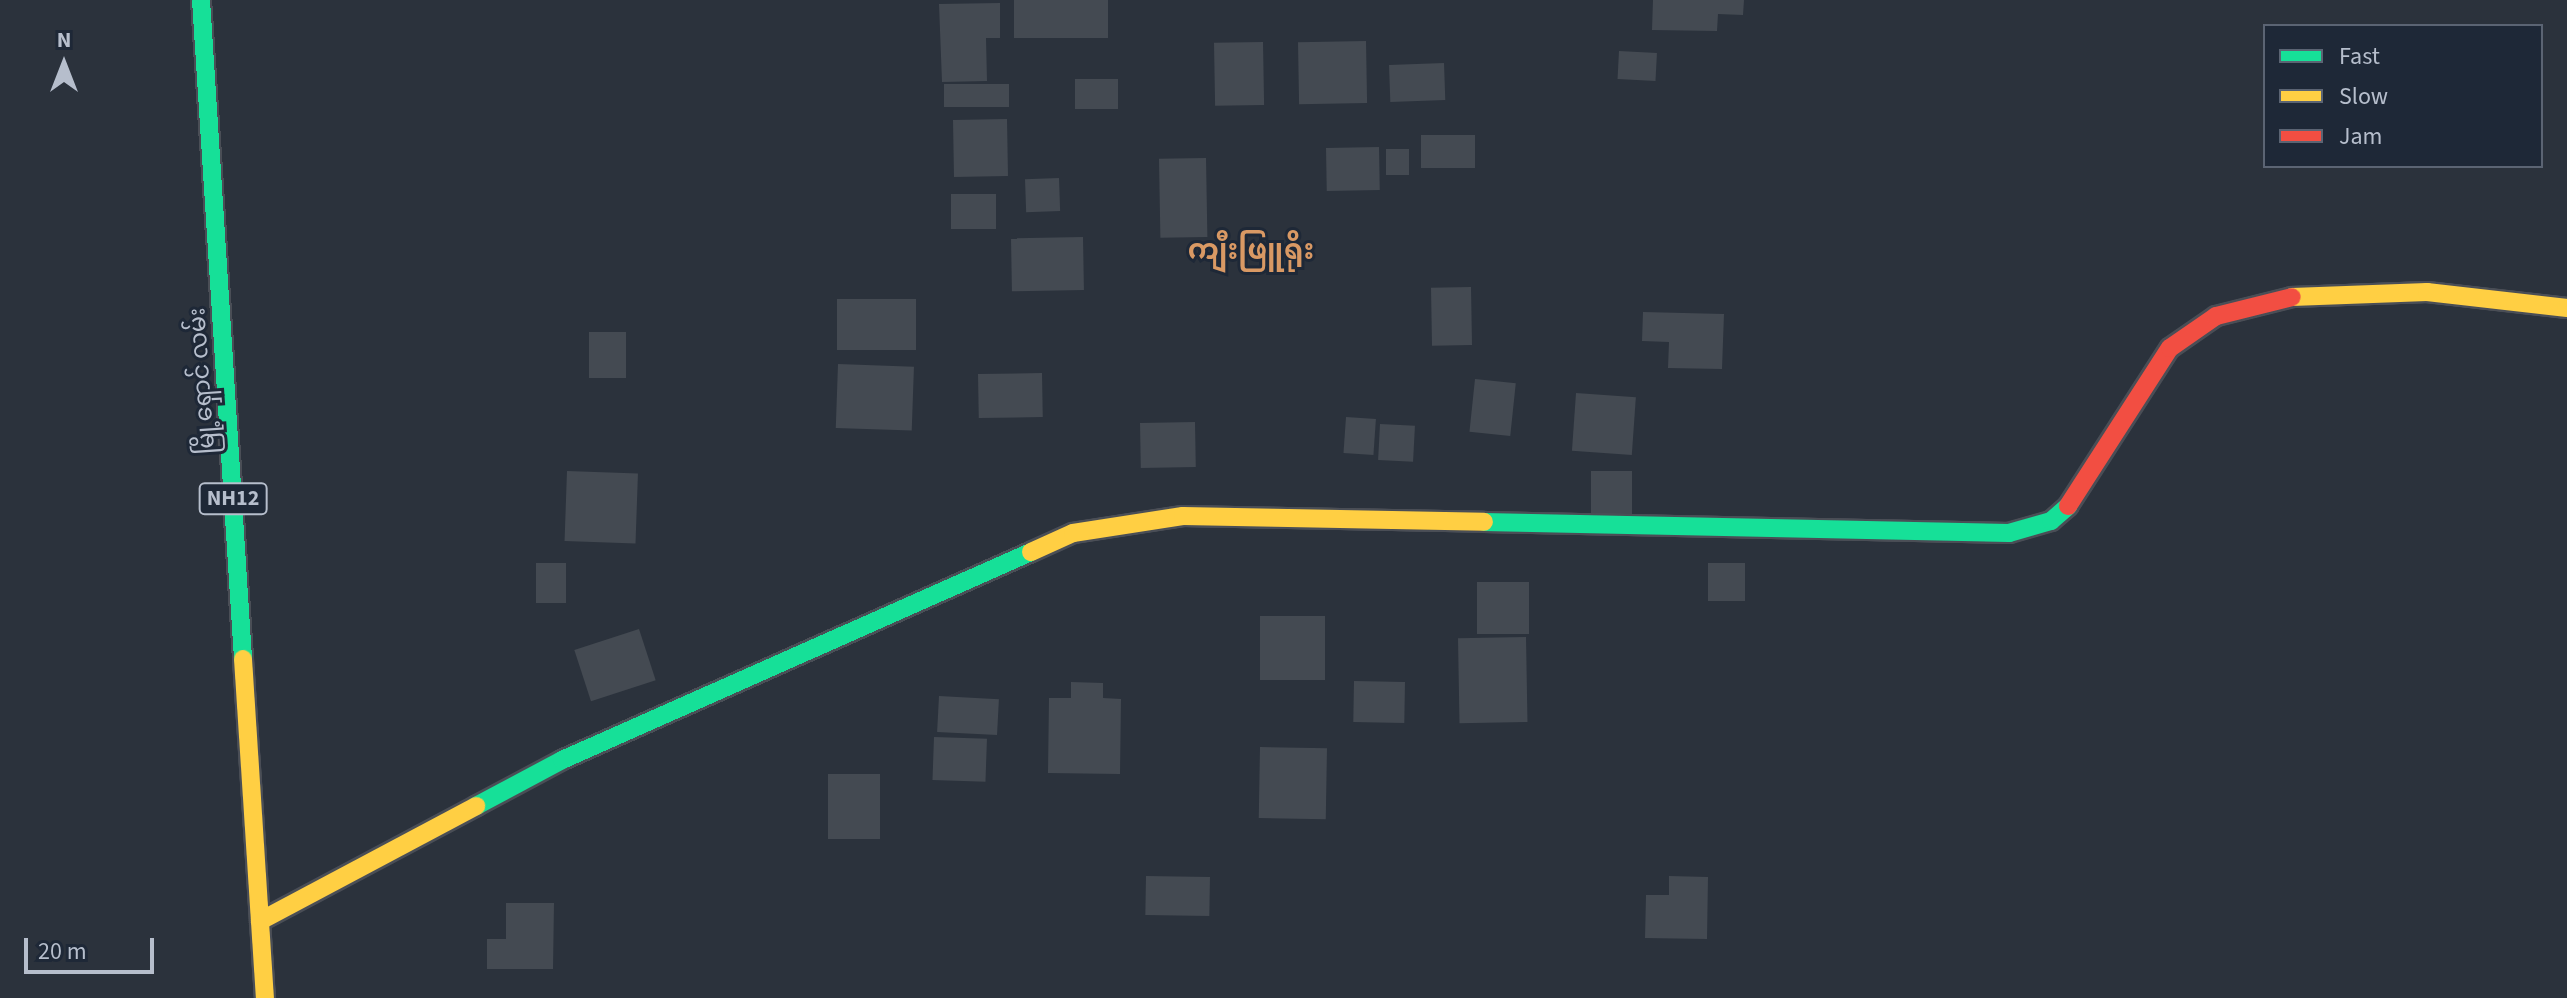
<!DOCTYPE html>
<html>
<head>
<meta charset="utf-8">
<style>
  body { margin:0 }
  #map { position:relative; width:2567px; height:998px; overflow:hidden; background:#2b323c; font-family:"Source Sans 3","Noto Sans Myanmar",sans-serif }
  div>[style] { position:absolute }
  [style*='--x'] { left:calc(var(--x)*1px); top:calc(var(--y)*1px); width:calc(var(--w)*1px); rotate:calc(var(--a)*1deg) }
  .building>* { inset:0; background:#444a52; transform-origin:0 0 }
  .roads { filter:drop-shadow(2px 0 #4a4e56) drop-shadow(-2px 0 #4a4e56) drop-shadow(0 2px #4a4e56) drop-shadow(0 -2px #4a4e56) }
  .fast>* { height:18px; margin:-9px; padding:0 9px; transform-origin:9px; border-radius:9px; background:#16e098 }
  .slow>* { height:18px; margin:-9px; padding:0 9px; transform-origin:9px; border-radius:9px; background:#ffcf43 }
  .jam>* { height:18px; margin:-9px; padding:0 9px; transform-origin:9px; border-radius:9px; background:#f24e42 }
  span { translate:-50% -50%; white-space:nowrap; text-align:center; line-height:1.15; -webkit-text-stroke:6px #1e2837; paint-order:stroke }
  .shield-label span { padding:2px 6px; background:#1e2837; border:2px solid; border-radius:6px; -webkit-text-stroke-width:0 }
  .shield-label { font-size:22px; color:#b6becc; font-weight:700 }
  .street-label { font-size:24px; color:#b6becc }
  .quarter-label { font-size:28px; color:#d99964; font-weight:700 }
  .legend { position:absolute; left:2263px; top:24px; width:280px; height:144px; box-sizing:border-box; background:#1e2837; border:2px solid #5b6473; margin:0; padding:10px 14px; list-style:none; font-size:24px; color:#b6becc }
  .legend li { display:flex; align-items:center; gap:16px; height:40px }
  .legend b { width:40px; border:2px solid #5b6473 }
  .north { position:absolute; left:24px; top:24px; width:80px; height:80px; -webkit-text-stroke:6px #1e2837; paint-order:stroke; rotate:0deg; font-size:22px; font-weight:700; line-height:32px; text-align:center; color:#b6becc }
  .north::after { content:''; display:block; margin:auto; width:28px; height:36px; background:#b6becc; clip-path:polygon(50% 0,100% 100%,50% 72%,0 100%) }
  .scale { position:absolute; left:24px; top:938px; width:130px; height:36px; box-sizing:border-box; border:4px solid #b6becc; border-top:0; padding-left:10px; font-size:24px; line-height:28px; white-space:nowrap; color:#b6becc; -webkit-text-stroke:6px #1e2837; paint-order:stroke }
</style>
</head>
<body>
<div id="map">
  <div class="building">
    <i style="left:1014px;top:0;width:94px;height:38px"></i>
    <i style="clip-path:polygon(1653px 0,1744px 0,1743px 15px,1718px 14px,1717px 31px,1652px 30px)"></i>
    <i style="clip-path:polygon(1000px 3px,1000px 38px,986px 38px,987px 81px,942px 82px,939px 4px)"></i>
    <i style="left:1366px;top:41px;width:62px;height:68px;rotate:89deg"></i>
    <i style="left:1263px;top:42px;width:63px;height:49px;rotate:89deg"></i>
    <i style="left:1619px;top:51px;width:38px;height:28px;rotate:3deg"></i>
    <i style="left:1444px;top:63px;width:37px;height:55px;rotate:88deg"></i>
    <i style="left:1075px;top:79px;width:43px;height:30px"></i>
    <i style="left:1009px;top:84px;width:23px;height:65px;rotate:90deg"></i>
    <i style="left:1007px;top:119px;width:57px;height:54px;rotate:89deg"></i>
    <i style="left:1475px;top:135px;width:33px;height:54px;rotate:90deg"></i>
    <i style="left:1379px;top:147px;width:43px;height:53px;rotate:89deg"></i>
    <i style="left:1386px;top:149px;width:23px;height:26px"></i>
    <i style="left:1206px;top:158px;width:79px;height:47px;rotate:89deg"></i>
    <i style="left:1059px;top:178px;width:33px;height:34px;rotate:88deg"></i>
    <i style="left:996px;top:194px;width:35px;height:45px;rotate:90deg"></i>
    <i style="left:1083px;top:237px;width:53px;height:72px;rotate:89deg"></i>
    <i style="left:1471px;top:287px;width:58px;height:40px;rotate:89deg"></i>
    <i style="left:837px;top:299px;width:79px;height:51px"></i>
    <i style="clip-path:polygon(1643px 312px,1724px 314px,1722px 369px,1668px 368px,1669px 342px,1642px 341px)"></i>
    <i style="left:589px;top:332px;width:37px;height:46px"></i>
    <i style="left:838px;top:364px;width:76px;height:64px;rotate:2deg"></i>
    <i style="left:1042px;top:373px;width:44px;height:64px;rotate:89deg"></i>
    <i style="left:1475px;top:379px;width:41px;height:53px;rotate:6deg"></i>
    <i style="left:1576px;top:393px;width:60px;height:58px;rotate:4deg"></i>
    <i style="left:1346px;top:417px;width:30px;height:36px;rotate:4deg"></i>
    <i style="left:1195px;top:422px;width:45px;height:55px;rotate:89deg"></i>
    <i style="left:1380px;top:424px;width:35px;height:36px;rotate:3deg"></i>
    <i style="left:567px;top:471px;width:71px;height:70px;rotate:2deg"></i>
    <i style="left:1591px;top:471px;width:41px;height:47px"></i>
    <i style="left:536px;top:563px;width:30px;height:40px"></i>
    <i style="left:1708px;top:563px;width:37px;height:38px"></i>
    <i style="left:1477px;top:582px;width:52px;height:52px"></i>
    <i style="left:1260px;top:616px;width:65px;height:64px"></i>
    <i style="left:639px;top:629px;width:54px;height:68px;rotate:72deg"></i>
    <i style="left:1526px;top:637px;width:85px;height:68px;rotate:89deg"></i>
    <i style="left:1354px;top:681px;width:51px;height:41px;rotate:1deg"></i>
    <i style="clip-path:polygon(1071px 682px,1103px 683px,1103px 698px,1121px 699px,1120px 774px,1048px 773px,1049px 698px,1071px 698px)"></i>
    <i style="left:939px;top:696px;width:60px;height:36px;rotate:3deg"></i>
    <i style="left:934px;top:737px;width:53px;height:43px;rotate:2deg"></i>
    <i style="left:1260px;top:747px;width:67px;height:71px;rotate:1deg"></i>
    <i style="left:880px;top:774px;width:65px;height:52px;rotate:90deg"></i>
    <i style="left:1146px;top:876px;width:64px;height:39px;rotate:1deg"></i>
    <i style="clip-path:polygon(1669px 876px,1708px 877px,1707px 939px,1645px 938px,1646px 895px,1669px 895px)"></i>
    <i style="clip-path:polygon(506px 903px,554px 903px,553px 969px,487px 969px,487px 939px,506px 939px)"></i>
  </div>
  <div class="roads">
    <div class="fast">
      <i style="--x:201;--y:0;--w:660;--a:86.35"></i>
      <i style="--x:1484;--y:522;--w:525;--a:1.2"></i>
      <i style="--x:2009;--y:533;--w:44;--a:-15.9"></i>
      <i style="--x:2051;--y:521;--w:23;--a:-41"></i>
      <i style="--x:476;--y:806;--w:98;--a:-28.1"></i>
      <i style="--x:562;--y:760;--w:513;--a:-23.92"></i>
    </div>
    <div class="slow">
      <i style="--x:2292;--y:297;--w:135;--a:-2.1"></i>
      <i style="--x:2427;--y:292;--w:141;--a:6.5"></i>
      <i style="--x:1031;--y:552;--w:46;--a:-24.3"></i>
      <i style="--x:1073;--y:533;--w:111;--a:-8.8"></i>
      <i style="--x:1183;--y:516;--w:301;--a:1.1"></i>
      <i style="--x:243;--y:659;--w:340;--a:86.3"></i>
      <i style="--x:260;--y:921;--w:245;--a:-28"></i>
    </div>
    <div class="jam">
      <i style="--x:2068;--y:506;--w:188;--a:-57.2"></i>
      <i style="--x:2170;--y:348;--w:56;--a:-34.8"></i>
      <i style="--x:2216;--y:316;--w:78;--a:-14"></i>
    </div>
  </div>
  <div class="shield-label">
    <span style="left:233px;top:499px">NH12</span>
  </div>
  <div class="street-label">
    <span style="left:202px;top:381px;rotate:-94deg">မြို့ရှောင် လမ်း</span>
  </div>
  <div class="quarter-label">
    <span style="left:1251px;top:250px">ကျီးဖြူရိုး</span>
  </div>
  <ul class="legend">
  <li><b style="height:10px;background:#16e098"></b>Fast</li>
  <li><b style="height:10px;background:#ffcf43"></b>Slow</li>
  <li><b style="height:10px;background:#f24e42"></b>Jam</li>
  </ul>
  <div class="north">N</div>
  <div class="scale">20 m</div>
</div>
</body>
</html>
